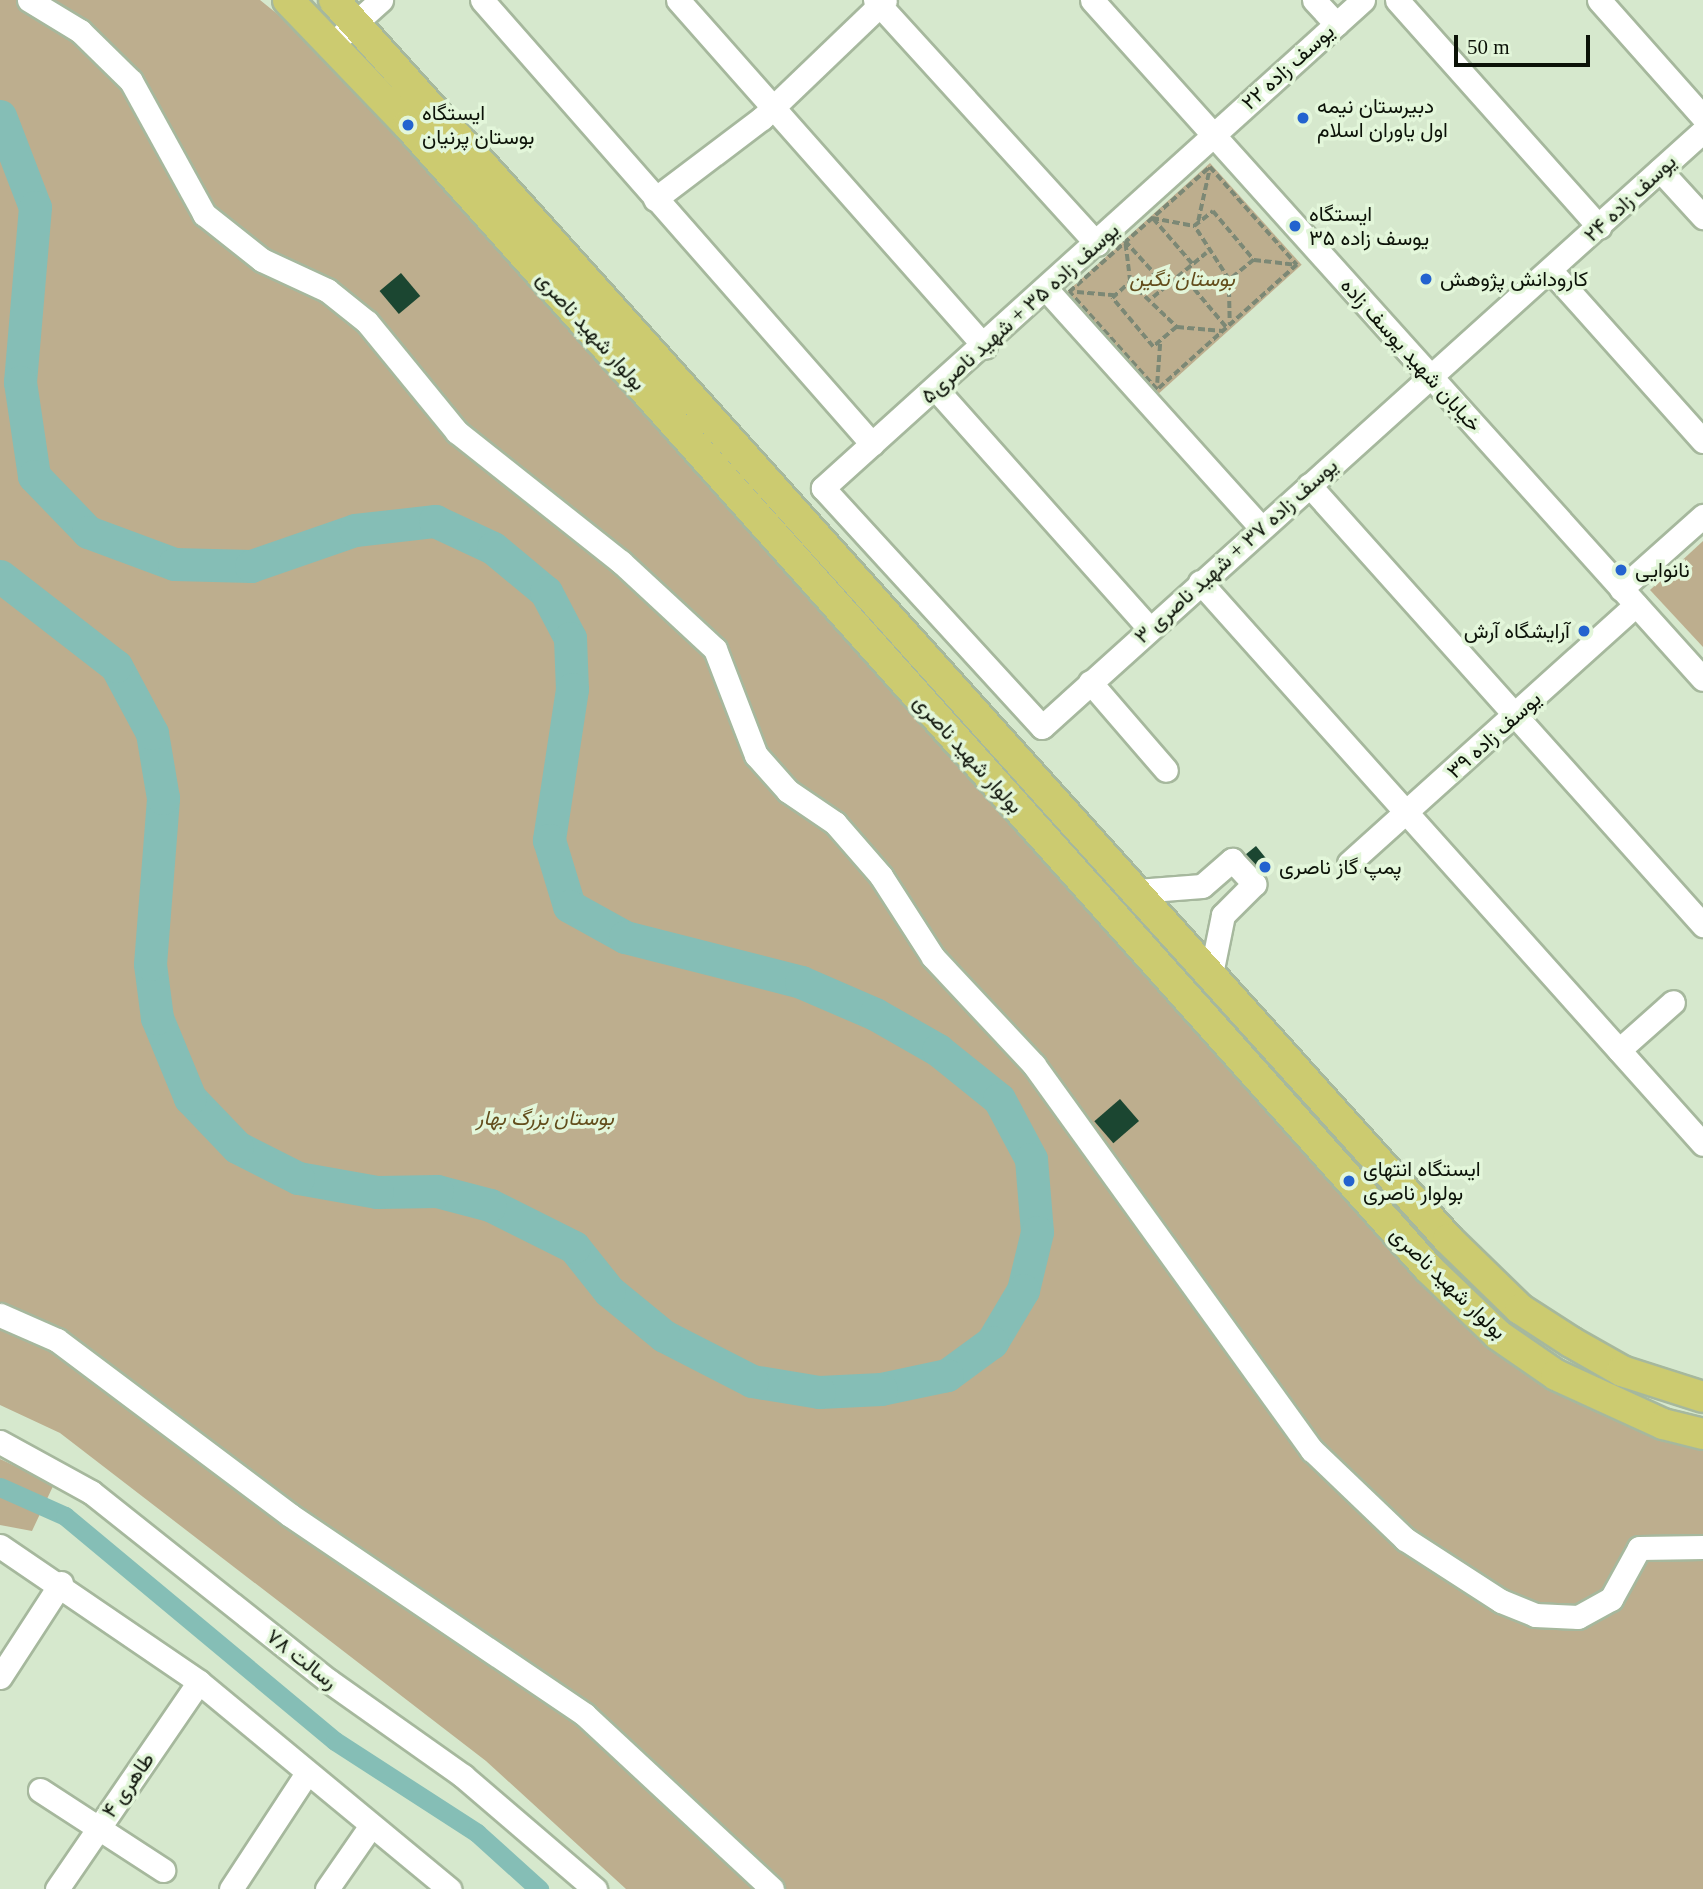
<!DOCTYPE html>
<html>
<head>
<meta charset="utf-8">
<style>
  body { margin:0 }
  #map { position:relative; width:1703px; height:1889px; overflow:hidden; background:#d6e8cd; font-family:"Times New Roman",Vazirmatn,serif }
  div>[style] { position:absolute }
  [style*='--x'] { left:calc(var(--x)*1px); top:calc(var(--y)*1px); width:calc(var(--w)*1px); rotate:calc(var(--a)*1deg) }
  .green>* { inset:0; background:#bdae8e; transform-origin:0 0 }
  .canal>* { height:19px; margin:-9.5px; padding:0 9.5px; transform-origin:9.5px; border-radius:9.5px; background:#85beb6 }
  .river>* { height:33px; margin:-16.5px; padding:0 16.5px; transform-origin:16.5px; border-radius:16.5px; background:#85beb6 }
  .building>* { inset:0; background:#1b4631; transform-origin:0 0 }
  .path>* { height:3.5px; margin-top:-1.75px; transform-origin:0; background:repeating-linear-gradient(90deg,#7c8875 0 7px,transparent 0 10.5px) }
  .roads { filter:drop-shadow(2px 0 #a6b89d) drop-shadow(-2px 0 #a6b89d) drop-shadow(0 2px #a6b89d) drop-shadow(0 -2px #a6b89d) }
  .minor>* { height:23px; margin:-11.5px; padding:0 11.5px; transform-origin:11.5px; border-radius:11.5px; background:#fff }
  .major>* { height:30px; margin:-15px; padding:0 15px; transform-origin:15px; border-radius:15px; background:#cccb70 }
  .dots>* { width:19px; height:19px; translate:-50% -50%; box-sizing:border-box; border:4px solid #e3f6da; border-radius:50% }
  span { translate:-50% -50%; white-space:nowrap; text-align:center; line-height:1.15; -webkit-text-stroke:7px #e3f6da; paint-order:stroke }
  .street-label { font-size:21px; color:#0c1208 }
  .poi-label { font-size:21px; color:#0c1208 }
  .left { translate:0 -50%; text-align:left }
  .right { translate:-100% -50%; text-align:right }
  .park-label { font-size:21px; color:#634d1c; font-style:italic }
  .scale { position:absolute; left:1454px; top:35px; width:136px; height:32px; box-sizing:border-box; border:4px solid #0c1208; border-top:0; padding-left:9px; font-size:21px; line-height:24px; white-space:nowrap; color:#0c1208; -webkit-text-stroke:5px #e3f6da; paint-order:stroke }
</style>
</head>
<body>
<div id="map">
  <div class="green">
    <i style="clip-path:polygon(0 0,260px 0,333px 59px,1394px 1254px,1498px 1345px,1703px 1441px,1703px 1889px,626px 1889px,486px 1761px,60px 1433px,0 1405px)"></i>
    <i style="left:1210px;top:163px;width:137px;height:196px;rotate:48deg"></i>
    <i style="clip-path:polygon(1703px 541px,1703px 647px,1650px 590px)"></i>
    <i style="clip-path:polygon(0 1459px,54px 1484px,32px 1531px,0 1525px)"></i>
  </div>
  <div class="canal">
    <i style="--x:0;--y:1487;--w:71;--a:24"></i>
    <i style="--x:65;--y:1516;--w:351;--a:39.8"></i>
    <i style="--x:335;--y:1741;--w:169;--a:32.9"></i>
    <i style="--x:477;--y:1833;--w:84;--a:42.1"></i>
  </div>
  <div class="river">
    <i style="--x:0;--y:116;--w:97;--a:69"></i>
    <i style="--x:35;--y:207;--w:176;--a:94.9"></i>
    <i style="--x:20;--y:382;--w:95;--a:81.5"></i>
    <i style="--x:34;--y:476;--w:78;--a:46"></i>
    <i style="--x:88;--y:532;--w:92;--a:20.4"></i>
    <i style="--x:174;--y:564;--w:77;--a:1.5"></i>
    <i style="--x:251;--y:566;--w:110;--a:-19.1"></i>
    <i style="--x:355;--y:530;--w:81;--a:-6.4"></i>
    <i style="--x:435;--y:521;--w:64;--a:25"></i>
    <i style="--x:493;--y:548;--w:69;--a:39.7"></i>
    <i style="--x:546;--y:592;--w:52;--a:62.4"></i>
    <i style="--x:570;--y:638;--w:51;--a:87.8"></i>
    <i style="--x:572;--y:689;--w:153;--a:98.7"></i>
    <i style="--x:549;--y:840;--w:69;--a:73.1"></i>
    <i style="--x:569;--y:906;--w:64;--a:29"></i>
    <i style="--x:625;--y:937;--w:182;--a:14.3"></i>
    <i style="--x:801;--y:982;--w:81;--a:23.4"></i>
    <i style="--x:875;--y:1014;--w:73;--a:29.7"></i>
    <i style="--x:938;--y:1050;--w:78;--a:38.8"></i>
    <i style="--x:999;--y:1099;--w:68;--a:61.9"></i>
    <i style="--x:1031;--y:1159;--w:73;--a:85.3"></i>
    <i style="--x:1037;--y:1232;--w:60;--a:103.6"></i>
    <i style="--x:1023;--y:1290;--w:61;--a:120.8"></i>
    <i style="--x:992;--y:1342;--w:56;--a:143.7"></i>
    <i style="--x:947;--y:1375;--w:67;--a:168"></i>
    <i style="--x:881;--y:1389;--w:62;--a:177.2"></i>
    <i style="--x:819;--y:1392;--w:68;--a:-170.7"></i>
    <i style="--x:752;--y:1381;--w:99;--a:-152.9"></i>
    <i style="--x:664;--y:1336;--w:71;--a:-140.7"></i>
    <i style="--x:609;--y:1291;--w:56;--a:-128.5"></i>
    <i style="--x:574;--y:1247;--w:94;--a:-153.4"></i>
    <i style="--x:490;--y:1205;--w:55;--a:-165.2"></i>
    <i style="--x:437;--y:1191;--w:60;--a:179"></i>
    <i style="--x:377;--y:1192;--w:80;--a:-170"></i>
    <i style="--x:298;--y:1178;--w:68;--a:-153.1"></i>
    <i style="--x:237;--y:1147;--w:68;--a:-133.8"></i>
    <i style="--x:190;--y:1098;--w:87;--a:-112.4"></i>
    <i style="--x:157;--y:1018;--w:54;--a:-97.4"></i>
    <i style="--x:150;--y:964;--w:167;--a:-85.5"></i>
    <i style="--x:163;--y:798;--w:66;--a:-99.6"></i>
    <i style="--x:152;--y:733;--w:76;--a:-118.2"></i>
    <i style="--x:116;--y:666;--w:147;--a:-142.2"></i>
  </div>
  <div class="building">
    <i style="left:401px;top:273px;width:30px;height:28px;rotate:50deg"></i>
    <i style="left:1256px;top:846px;width:21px;height:13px;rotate:51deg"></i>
    <i style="left:1120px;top:1099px;width:29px;height:34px;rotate:49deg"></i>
  </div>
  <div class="path">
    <i style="--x:1210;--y:167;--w:131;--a:48.4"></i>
    <i style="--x:1297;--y:265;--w:188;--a:138.2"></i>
    <i style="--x:1157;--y:390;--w:132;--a:-131.9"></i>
    <i style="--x:1069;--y:292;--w:188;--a:-41.6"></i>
    <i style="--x:1213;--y:211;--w:64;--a:50.1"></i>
    <i style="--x:1254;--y:260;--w:32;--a:141"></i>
    <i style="--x:1229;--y:280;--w:64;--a:-122.9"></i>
    <i style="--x:1194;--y:226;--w:24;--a:-38"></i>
    <i style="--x:1198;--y:221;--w:55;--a:-77.5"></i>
    <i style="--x:1254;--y:260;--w:43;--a:6.6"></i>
    <i style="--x:1192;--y:264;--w:61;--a:-131"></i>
    <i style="--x:1152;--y:218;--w:43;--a:10.8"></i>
    <i style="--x:1181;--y:273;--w:72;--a:50.1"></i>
    <i style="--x:1229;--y:280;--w:43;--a:88.7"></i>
    <i style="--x:1130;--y:282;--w:65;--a:43.8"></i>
    <i style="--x:1177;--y:327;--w:31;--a:140"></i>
    <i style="--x:1153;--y:347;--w:64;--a:-129.9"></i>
    <i style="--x:1112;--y:298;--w:24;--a:-42"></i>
    <i style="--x:1130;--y:282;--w:41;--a:-97"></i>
    <i style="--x:1125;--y:241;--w:61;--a:47.7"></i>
    <i style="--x:1077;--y:292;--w:38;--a:5"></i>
    <i style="--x:1153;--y:297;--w:69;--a:-39.7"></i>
    <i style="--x:1177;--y:327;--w:46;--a:5"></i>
    <i style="--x:1157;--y:383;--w:41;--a:-85.8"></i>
  </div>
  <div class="roads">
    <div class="minor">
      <i style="--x:29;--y:0;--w:60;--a:31.3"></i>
      <i style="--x:80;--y:31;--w:71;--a:44.4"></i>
      <i style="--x:131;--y:81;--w:152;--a:61.2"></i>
      <i style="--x:204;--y:214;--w:74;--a:38.4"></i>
      <i style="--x:262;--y:260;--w:72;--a:24.8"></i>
      <i style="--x:327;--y:290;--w:51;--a:38.7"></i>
      <i style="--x:367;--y:322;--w:142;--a:50.7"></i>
      <i style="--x:457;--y:432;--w:209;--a:38.4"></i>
      <i style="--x:621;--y:562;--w:128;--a:42.8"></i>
      <i style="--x:715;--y:649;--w:114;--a:68.9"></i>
      <i style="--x:756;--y:755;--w:48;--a:48.4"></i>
      <i style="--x:788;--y:791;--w:57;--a:34.2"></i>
      <i style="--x:835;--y:823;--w:70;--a:49"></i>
      <i style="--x:881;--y:876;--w:96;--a:57.3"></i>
      <i style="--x:933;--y:957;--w:148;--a:46.9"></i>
      <i style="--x:1034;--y:1065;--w:475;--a:54.2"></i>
      <i style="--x:1312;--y:1450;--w:129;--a:43.7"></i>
      <i style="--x:1405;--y:1539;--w:114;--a:32.9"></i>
      <i style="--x:1501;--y:1601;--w:37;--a:22"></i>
      <i style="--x:1535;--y:1615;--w:43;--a:2.7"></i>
      <i style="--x:1578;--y:1617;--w:38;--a:-29"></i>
      <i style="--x:1611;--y:1599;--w:58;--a:-61.2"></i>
      <i style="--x:1639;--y:1548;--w:64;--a:-0.9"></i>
      <i style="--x:482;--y:0;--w:591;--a:48.7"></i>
      <i style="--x:678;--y:0;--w:463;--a:48.5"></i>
      <i style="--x:875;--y:0;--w:330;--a:47.7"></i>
      <i style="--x:1092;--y:0;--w:913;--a:48.02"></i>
      <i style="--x:1314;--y:0;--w:33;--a:47"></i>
      <i style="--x:1363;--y:0;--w:728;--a:137.9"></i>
      <i style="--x:823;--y:488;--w:324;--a:47.5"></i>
      <i style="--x:1042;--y:727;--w:890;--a:-42.04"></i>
      <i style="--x:1397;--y:0;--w:304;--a:48.3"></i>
      <i style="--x:1599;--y:0;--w:157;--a:48.4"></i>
      <i style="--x:332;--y:44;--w:66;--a:-41.9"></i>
      <i style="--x:1660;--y:170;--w:64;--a:47.5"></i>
      <i style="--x:655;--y:199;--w:134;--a:-37.1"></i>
      <i style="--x:762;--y:118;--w:170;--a:-43.8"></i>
      <i style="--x:1551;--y:271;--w:228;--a:48.2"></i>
      <i style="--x:1047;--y:290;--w:320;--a:48"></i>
      <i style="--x:936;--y:389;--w:320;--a:48.3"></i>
      <i style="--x:1309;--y:485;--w:591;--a:48.16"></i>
      <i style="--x:1200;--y:582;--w:754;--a:48.17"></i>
      <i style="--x:1621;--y:589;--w:110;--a:-41.7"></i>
      <i style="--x:1090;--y:682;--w:116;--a:49.2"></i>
      <i style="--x:1349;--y:863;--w:386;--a:-42"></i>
      <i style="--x:1137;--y:891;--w:65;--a:-4.4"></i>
      <i style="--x:1202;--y:886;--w:40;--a:-41"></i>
      <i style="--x:1232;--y:860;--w:33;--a:47"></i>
      <i style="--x:1254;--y:884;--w:44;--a:135"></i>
      <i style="--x:1223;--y:915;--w:60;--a:101.5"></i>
      <i style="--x:1619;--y:1050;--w:72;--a:-41.6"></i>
      <i style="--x:0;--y:1315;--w:62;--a:23.7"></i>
      <i style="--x:57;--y:1340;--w:291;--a:36.9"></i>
      <i style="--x:290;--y:1515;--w:356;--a:34.1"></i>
      <i style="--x:585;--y:1715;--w:255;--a:42.9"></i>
      <i style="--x:0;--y:1442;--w:104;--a:28.8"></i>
      <i style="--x:91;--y:1492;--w:304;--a:38.5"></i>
      <i style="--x:329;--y:1681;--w:164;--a:35.3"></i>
      <i style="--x:463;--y:1776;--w:174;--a:40.6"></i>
      <i style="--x:0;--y:1546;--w:241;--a:34.3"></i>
      <i style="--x:199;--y:1682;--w:325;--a:39.6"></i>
      <i style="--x:0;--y:1677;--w:112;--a:-57"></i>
      <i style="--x:40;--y:1790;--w:147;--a:33"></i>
      <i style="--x:57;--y:1889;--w:251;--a:-55.6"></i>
      <i style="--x:231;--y:1889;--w:139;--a:-56.8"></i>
      <i style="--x:327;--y:1889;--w:75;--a:-55.3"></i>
    </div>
    <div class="major">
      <i style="--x:288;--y:0;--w:173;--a:46.2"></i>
      <i style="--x:408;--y:125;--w:1532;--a:48.25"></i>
      <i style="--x:1428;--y:1268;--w:97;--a:43.7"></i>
      <i style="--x:1498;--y:1335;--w:70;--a:34.6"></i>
      <i style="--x:1556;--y:1375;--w:118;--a:24.6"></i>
      <i style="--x:1663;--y:1424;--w:41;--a:14"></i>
      <i style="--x:334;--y:0;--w:1666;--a:48.04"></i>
      <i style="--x:1448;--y:1239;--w:100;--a:44.2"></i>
      <i style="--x:1520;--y:1309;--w:61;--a:32.9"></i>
      <i style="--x:1571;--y:1342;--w:59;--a:29.6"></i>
      <i style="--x:1622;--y:1371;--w:85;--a:17.8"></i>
    </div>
  </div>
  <div class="dots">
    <i style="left:1303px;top:118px;background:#2363cf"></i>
    <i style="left:408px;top:125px;background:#2363cf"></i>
    <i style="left:1295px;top:226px;background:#2363cf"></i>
    <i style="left:1426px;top:279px;background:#2363cf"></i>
    <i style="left:1621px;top:570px;background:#2363cf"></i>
    <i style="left:1584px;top:631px;background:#2363cf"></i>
    <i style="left:1265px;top:867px;background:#2363cf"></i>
    <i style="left:1349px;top:1181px;background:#2363cf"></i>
  </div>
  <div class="street-label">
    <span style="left:1288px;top:67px;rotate:-42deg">یوسف زاده ۲۲</span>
    <span style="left:1630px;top:198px;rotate:-43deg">یوسف زاده ۲۴</span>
    <span style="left:1020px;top:313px;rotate:-42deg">یوسف زاده ۳۵ + شهید ناصری۵</span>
    <span style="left:591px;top:331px;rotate:48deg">بولوار شهید ناصری</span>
    <span style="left:1411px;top:355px;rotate:48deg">خیابان شهید یوسف زاده</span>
    <span style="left:1236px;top:551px;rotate:-42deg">یوسف زاده ۳۷ + شهید ناصری ۳</span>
    <span style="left:1494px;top:735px;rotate:-42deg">یوسف زاده ۳۹</span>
    <span style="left:968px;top:754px;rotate:48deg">بولوار شهید ناصری</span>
    <span style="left:1448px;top:1283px;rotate:44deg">بولوار شهید ناصری</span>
    <span style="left:302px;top:1659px;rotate:38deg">رسالت ۷۸</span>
    <span style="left:128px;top:1785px;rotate:-55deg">طاهری ۴</span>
  </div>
  <div class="poi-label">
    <span class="left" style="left:1317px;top:118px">دبیرستان نیمه<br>اول یاوران اسلام</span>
    <span class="left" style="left:422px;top:125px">ایستگاه<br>بوستان پرنیان</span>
    <span class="left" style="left:1309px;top:226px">ایستگاه<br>یوسف زاده ۳۵</span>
    <span class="left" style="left:1440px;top:279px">کارودانش پژوهش</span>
    <span class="left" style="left:1635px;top:570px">نانوایی</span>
    <span class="right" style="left:1570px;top:631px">آرایشگاه آرش</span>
    <span class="left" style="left:1279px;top:867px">پمپ گاز ناصری</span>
    <span class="left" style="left:1363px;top:1181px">ایستگاه انتهای<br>بولوار ناصری</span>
  </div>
  <div class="park-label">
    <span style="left:1182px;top:279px">بوستان نگین</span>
    <span style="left:545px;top:1118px">بوستان بزرگ بهار</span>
  </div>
  <div class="scale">50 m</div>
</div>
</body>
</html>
